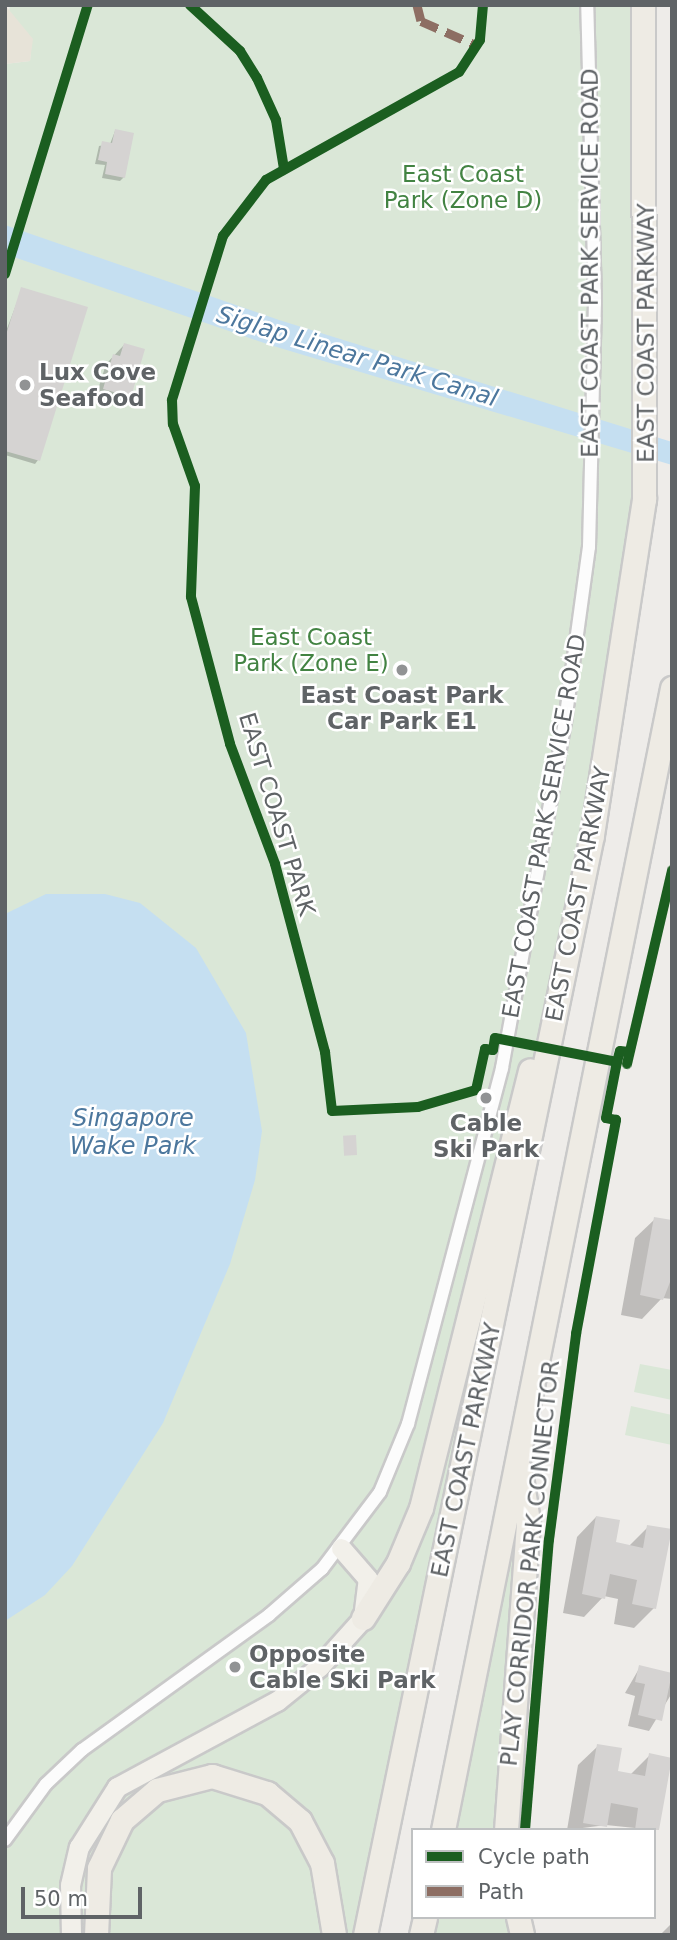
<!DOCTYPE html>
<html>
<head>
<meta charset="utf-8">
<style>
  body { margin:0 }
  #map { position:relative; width:677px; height:1940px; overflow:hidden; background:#eeece9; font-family:"DejaVu Sans",sans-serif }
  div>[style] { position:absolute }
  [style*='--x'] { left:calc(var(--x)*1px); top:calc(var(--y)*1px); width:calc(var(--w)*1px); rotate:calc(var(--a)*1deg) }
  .green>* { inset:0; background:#dae7d7; transform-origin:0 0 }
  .sand>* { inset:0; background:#e7e3d8 }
  .water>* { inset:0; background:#c5dff1 }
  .shadow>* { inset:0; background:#0003 }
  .building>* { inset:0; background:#d5d3d2; transform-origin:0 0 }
  .roads { filter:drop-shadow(2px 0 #c9c9c9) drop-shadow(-2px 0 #c9c9c9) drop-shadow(0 2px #c9c9c9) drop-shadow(0 -2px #c9c9c9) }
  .street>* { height:12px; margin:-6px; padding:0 6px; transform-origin:6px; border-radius:6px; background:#fcfcfc }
  .primary>* { height:19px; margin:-9.5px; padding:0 9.5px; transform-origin:9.5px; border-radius:9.5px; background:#f2f0ea }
  .highway>* { height:23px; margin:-11.5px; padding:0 11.5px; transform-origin:11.5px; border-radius:11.5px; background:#eeebe4 }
  .quiet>* { height:9px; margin-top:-4.5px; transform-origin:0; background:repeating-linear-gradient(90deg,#8d6e63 0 18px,transparent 0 27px) }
  .cycleway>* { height:10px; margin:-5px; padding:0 5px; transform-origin:5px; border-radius:5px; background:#1b5e20 }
  .dots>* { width:19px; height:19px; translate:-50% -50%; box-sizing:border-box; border:4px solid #fff; border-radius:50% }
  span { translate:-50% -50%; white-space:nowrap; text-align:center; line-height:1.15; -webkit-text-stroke:5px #fff; paint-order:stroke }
  .park-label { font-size:23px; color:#428342 }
  .street-label { font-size:23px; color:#5f6366 }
  .poi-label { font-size:23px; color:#5f6366; font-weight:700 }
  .left { translate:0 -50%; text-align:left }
  .water-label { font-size:24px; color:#4c779d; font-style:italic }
  .frame { position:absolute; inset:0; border:7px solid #5f6366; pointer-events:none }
  .legend { position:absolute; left:411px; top:1828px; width:245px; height:91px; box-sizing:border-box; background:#fff; border:2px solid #bfc1c2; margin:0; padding:9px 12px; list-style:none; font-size:21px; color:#5f6366 }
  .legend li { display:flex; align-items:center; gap:14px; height:35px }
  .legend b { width:35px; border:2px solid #bfc1c2 }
  .scale { position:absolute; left:21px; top:1887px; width:121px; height:32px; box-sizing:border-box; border:4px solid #5f6366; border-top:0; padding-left:9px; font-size:21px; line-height:24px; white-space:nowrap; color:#5f6366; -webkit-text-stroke:5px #fff; paint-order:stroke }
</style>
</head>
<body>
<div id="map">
  <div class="green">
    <i style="clip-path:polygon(10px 5px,642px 5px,648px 435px,592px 834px,365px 1935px,5px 1935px,5px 64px,30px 61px,32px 39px,9px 13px)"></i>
    <i style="clip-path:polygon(640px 1364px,672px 1370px,672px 1400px,634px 1392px)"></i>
    <i style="clip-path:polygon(631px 1406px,672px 1415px,672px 1445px,625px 1435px)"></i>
    <i style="clip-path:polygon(519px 1466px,506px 1830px,443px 1830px)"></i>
    <i style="left:425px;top:1917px;width:93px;height:18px"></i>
  </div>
  <div class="sand">
    <i style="clip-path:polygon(5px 5px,33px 39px,30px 61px,5px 64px)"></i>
  </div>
  <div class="water">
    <i style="clip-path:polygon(5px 225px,279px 320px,672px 442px,672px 465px,270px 345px,5px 254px)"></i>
    <i style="clip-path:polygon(46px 894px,105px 894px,140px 903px,196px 948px,246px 1033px,262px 1131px,255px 1180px,230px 1264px,163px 1423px,72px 1566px,45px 1595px,5px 1621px,5px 914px)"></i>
  </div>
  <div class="shadow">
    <i style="clip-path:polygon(115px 131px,124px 177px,120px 181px,102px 178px,105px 165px,95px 164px,99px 146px,110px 144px)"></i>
    <i style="clip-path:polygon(22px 289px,38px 460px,35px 464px,5px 455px,5px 334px)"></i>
    <i style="clip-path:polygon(124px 345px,129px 396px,121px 404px,96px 396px,106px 364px)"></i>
    <i style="clip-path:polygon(655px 1219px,672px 1222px,672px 1299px,662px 1298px,642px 1319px,621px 1315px,635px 1238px)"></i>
    <i style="clip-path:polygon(596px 1517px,614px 1544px,628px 1547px,648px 1527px,654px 1608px,634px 1628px,614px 1624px,618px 1599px,604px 1596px,584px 1617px,563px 1613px,577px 1537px)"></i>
    <i style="clip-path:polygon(640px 1667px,671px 1675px,672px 1693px,649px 1731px,628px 1726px,635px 1696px,625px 1693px)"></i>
    <i style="clip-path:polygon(598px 1746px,616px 1772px,630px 1775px,650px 1755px,671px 1759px,654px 1838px,654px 1830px,606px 1825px,567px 1830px,578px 1765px)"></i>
    <i style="clip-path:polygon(672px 1923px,672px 1935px,660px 1935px)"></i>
  </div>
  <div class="building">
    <i style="clip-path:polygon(115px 129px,134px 133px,125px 178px,105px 174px,107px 162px,98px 160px,102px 141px,112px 143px)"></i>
    <i style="clip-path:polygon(21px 287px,88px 307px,40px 461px,5px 451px,5px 338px)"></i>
    <i style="clip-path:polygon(124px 343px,145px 349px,131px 397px,103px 389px,113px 354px,120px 356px)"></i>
    <i style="left:356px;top:1135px;width:20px;height:13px;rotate:87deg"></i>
    <i style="clip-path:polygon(654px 1217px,672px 1220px,672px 1277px,663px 1300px,640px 1295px)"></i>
    <i style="clip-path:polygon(596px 1516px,620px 1520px,616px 1542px,643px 1548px,647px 1525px,672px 1529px,656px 1609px,632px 1604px,637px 1580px,610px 1574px,605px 1599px,582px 1594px)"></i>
    <i style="clip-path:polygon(639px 1665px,672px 1673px,662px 1721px,638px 1715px,645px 1684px,635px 1682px)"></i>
    <i style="clip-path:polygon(597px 1744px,622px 1748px,618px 1771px,645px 1776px,649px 1753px,672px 1758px,659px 1830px,635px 1830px,638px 1808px,611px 1803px,607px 1827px,583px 1823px)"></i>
  </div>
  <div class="roads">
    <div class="street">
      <i style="--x:5;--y:1840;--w:69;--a:-53.8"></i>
      <i style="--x:46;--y:1784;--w:50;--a:-43.4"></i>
      <i style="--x:82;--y:1750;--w:231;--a:-35.8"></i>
      <i style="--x:269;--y:1615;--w:70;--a:-41"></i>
      <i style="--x:322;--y:1569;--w:96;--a:-53"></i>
      <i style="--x:380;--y:1492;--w:74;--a:-67.6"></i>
      <i style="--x:408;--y:1424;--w:368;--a:-75.2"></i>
      <i style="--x:502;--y:1068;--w:352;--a:-79.7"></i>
      <i style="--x:565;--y:722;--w:177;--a:-82.2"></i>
      <i style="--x:589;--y:547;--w:245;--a:-88.6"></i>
      <i style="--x:595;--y:302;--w:297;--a:-91.5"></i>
    </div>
    <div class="primary">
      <i style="--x:71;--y:1935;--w:50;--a:-91.1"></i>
      <i style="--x:70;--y:1885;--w:39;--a:-77"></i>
      <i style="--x:79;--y:1847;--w:71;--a:-57.7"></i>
      <i style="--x:117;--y:1787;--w:182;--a:-28.3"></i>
      <i style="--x:277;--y:1701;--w:55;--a:-39.1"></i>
      <i style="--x:320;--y:1666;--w:64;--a:-48.1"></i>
      <i style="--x:363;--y:1618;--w:39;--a:-83"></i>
      <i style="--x:368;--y:1579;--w:41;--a:-131.1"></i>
    </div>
    <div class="highway">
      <i style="--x:363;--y:1618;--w:65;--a:-57.5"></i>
      <i style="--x:398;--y:1563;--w:60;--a:-67.3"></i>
      <i style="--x:421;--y:1508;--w:451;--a:-76"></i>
      <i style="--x:443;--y:1830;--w:1165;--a:-78.66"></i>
      <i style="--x:506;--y:1830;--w:310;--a:-85.9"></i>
      <i style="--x:528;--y:1521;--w:52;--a:-98.9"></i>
      <i style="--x:518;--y:1917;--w:18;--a:77"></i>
      <i style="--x:96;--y:1935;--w:67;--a:-87.4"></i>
      <i style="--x:99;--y:1868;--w:53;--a:-64.4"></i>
      <i style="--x:122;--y:1820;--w:46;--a:-40.6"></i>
      <i style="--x:157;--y:1790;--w:57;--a:-14.3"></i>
      <i style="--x:212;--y:1776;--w:58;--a:17.2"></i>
      <i style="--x:267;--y:1793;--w:43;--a:40.3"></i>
      <i style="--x:300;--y:1821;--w:47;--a:62.4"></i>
      <i style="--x:322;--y:1863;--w:73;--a:80.5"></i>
      <i style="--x:365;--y:1935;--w:1123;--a:-78.34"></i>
      <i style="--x:592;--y:835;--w:340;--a:-81.2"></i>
      <i style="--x:644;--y:499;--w:494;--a:-90.1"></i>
      <i style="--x:421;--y:1935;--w:18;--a:-77"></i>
    </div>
  </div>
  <div class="quiet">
    <i style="--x:417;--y:5;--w:16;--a:76"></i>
    <i style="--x:421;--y:21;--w:62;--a:23.7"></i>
  </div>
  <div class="cycleway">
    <i style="--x:190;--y:5;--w:68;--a:42.6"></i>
    <i style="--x:240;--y:51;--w:32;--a:58"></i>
    <i style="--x:257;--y:78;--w:46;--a:65.7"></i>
    <i style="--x:276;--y:120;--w:50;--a:80.7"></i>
    <i style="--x:483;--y:5;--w:35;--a:95"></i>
    <i style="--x:480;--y:40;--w:38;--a:123"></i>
    <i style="--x:459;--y:72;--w:221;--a:150.8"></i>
    <i style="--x:266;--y:180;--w:71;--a:127.5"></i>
    <i style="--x:223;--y:236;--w:172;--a:107.3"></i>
    <i style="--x:172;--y:400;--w:24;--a:88"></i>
    <i style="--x:173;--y:424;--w:66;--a:70.5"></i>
    <i style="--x:195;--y:486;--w:111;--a:92.1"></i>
    <i style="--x:191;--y:597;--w:152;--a:75.1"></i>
    <i style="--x:230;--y:744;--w:128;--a:69.4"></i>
    <i style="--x:275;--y:864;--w:195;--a:75.1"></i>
    <i style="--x:325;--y:1052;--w:59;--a:83.2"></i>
    <i style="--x:332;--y:1111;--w:86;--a:-2.7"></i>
    <i style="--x:418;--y:1107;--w:60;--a:-16.3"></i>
    <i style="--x:476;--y:1090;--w:42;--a:-77.6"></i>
    <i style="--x:485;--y:1049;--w:8;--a:7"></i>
    <i style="--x:493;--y:1050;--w:12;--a:-81"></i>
    <i style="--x:495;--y:1038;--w:124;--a:11.1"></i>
    <i style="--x:617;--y:1062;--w:11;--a:-75"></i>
    <i style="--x:620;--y:1051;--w:9;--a:6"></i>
    <i style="--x:5;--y:274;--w:282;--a:-72.9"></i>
    <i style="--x:627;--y:1064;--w:199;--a:-76.9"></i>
    <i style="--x:525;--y:1830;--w:291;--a:-85.3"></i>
    <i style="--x:549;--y:1540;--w:208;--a:-82.5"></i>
    <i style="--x:576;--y:1334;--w:218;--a:-79.4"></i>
    <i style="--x:616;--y:1120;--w:10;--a:-169"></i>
    <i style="--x:606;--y:1118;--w:57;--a:-78.9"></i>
  </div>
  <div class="dots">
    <i style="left:25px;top:385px;background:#919394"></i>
    <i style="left:402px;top:670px;background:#919394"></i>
    <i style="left:486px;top:1098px;background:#919394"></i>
    <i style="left:235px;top:1667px;background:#919394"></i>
  </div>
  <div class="park-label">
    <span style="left:463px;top:187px">East Coast<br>Park (Zone D)</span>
    <span style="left:311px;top:650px">East Coast<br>Park (Zone E)</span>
  </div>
  <div class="street-label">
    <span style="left:590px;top:263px;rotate:-90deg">EAST COAST PARK SERVICE ROAD</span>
    <span style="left:646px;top:333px;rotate:-90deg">EAST COAST PARKWAY</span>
    <span style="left:277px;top:814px;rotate:73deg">EAST COAST PARK</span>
    <span style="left:544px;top:826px;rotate:-80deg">EAST COAST PARK SERVICE ROAD</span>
    <span style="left:578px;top:894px;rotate:-79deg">EAST COAST PARKWAY</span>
    <span style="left:466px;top:1450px;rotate:-78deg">EAST COAST PARKWAY</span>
    <span style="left:530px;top:1563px;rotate:-84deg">PLAY CORRIDOR PARK CONNECTOR</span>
  </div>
  <div class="poi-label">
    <span class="left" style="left:39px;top:385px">Lux Cove<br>Seafood</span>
    <span style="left:402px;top:708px">East Coast Park<br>Car Park E1</span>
    <span style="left:486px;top:1136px">Cable<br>Ski Park</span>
    <span class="left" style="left:249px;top:1667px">Opposite<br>Cable Ski Park</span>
  </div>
  <div class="water-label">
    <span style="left:357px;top:357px;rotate:17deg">Siglap Linear Park Canal</span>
    <span style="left:133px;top:1133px">Singapore<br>Wake Park</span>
  </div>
  <div class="frame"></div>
  <ul class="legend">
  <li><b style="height:9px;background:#1b5e20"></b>Cycle path</li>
  <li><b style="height:9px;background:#8d6e63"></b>Path</li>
  </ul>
  <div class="scale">50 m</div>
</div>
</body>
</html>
